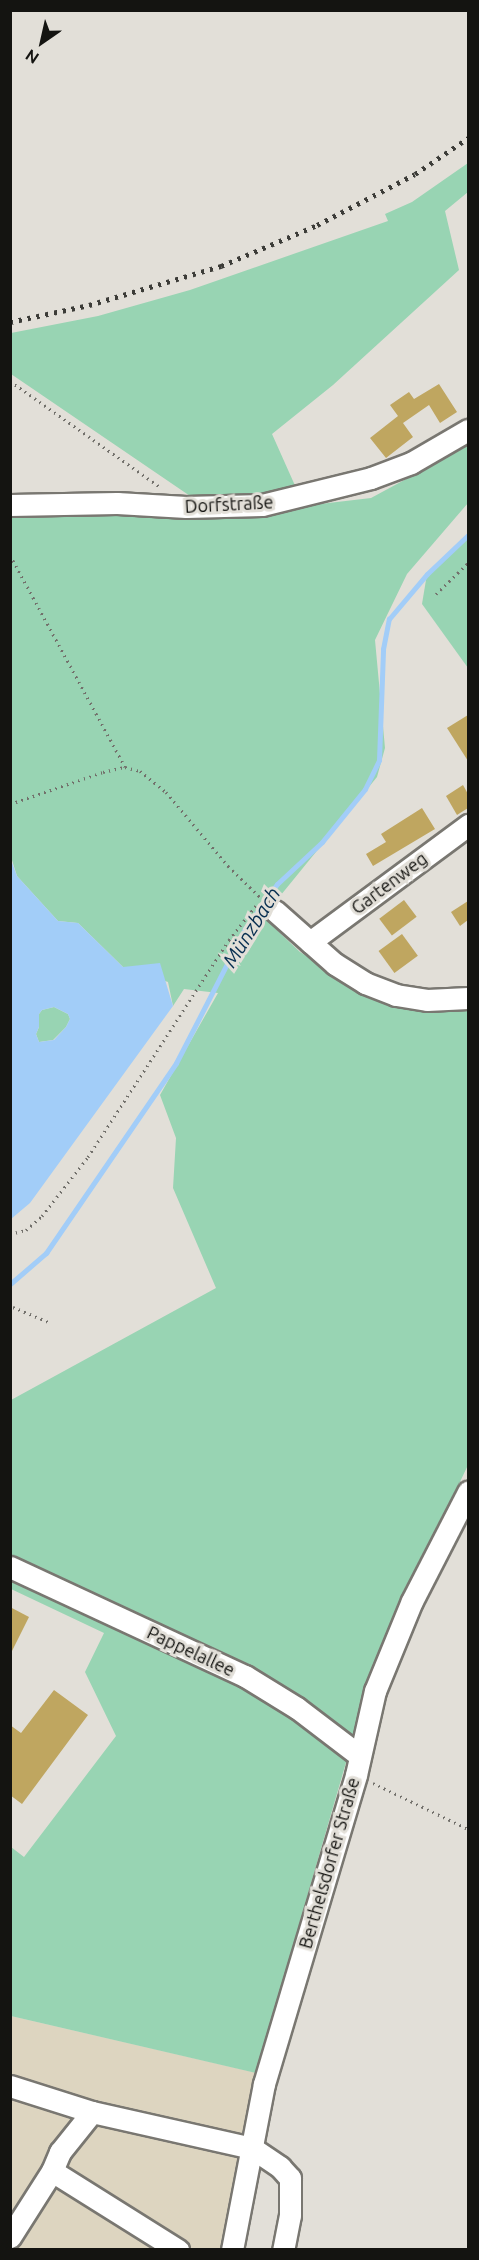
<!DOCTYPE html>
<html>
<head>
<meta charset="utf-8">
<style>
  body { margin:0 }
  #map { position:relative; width:479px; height:2260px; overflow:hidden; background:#e2dfd8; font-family:Ubuntu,sans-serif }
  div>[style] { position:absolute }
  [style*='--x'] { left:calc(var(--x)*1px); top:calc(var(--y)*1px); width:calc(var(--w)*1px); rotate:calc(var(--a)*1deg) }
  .industrial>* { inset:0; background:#ddd5c0 }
  .green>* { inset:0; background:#98d4b3 }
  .water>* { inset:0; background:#a2cdf8 }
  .stream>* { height:5px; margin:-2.5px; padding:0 2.5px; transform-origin:2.5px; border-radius:2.5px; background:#a2cdf8 }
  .building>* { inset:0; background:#bfa660; transform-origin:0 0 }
  .path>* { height:3px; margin-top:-1.5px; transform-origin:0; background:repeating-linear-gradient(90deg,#72706b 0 1.5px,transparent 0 6px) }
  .roads { filter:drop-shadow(2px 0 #797771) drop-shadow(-2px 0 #797771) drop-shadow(0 2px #797771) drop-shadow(0 -2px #797771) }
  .minor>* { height:21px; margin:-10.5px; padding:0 10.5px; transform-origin:10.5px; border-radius:10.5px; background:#fff }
  .rail>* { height:4.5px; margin-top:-2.25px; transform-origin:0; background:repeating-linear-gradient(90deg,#3c3c38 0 3px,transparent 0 9px) }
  span { translate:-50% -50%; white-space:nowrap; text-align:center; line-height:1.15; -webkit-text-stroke:6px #e2dfd8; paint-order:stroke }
  .street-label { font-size:18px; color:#141411 }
  .water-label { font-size:20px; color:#062e50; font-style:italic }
  .frame { position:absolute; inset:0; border:12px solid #141411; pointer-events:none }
  .north { position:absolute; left:12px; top:12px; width:60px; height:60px; -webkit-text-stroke:4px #e2dfd8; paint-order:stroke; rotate:214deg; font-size:16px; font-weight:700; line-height:24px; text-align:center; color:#141411 }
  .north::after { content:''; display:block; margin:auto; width:21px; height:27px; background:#141411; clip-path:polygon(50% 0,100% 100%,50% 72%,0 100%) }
</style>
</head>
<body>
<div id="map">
  <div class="industrial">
    <i style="clip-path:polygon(11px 2016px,266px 2075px,232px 2249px,11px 2250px)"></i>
  </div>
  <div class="green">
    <i style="clip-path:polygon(468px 163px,468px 192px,445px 211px,459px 270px,333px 385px,272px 434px,297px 490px,320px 504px,371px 498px,434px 464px,468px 440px,468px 503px,407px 574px,375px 640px,385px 748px,377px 777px,263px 917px,300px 952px,335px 974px,468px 1005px,468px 1465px,376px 1659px,256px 2073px,11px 2016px,11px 1847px,24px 1857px,116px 1736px,85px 1672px,104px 1633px,11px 1589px,11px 1400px,216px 1288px,173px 1188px,176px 1138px,160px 1095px,218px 993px,184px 989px,173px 1006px,168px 982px,123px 967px,78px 923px,58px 921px,17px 876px,11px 857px,11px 495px,129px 493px,193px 498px,11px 374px,11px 333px,98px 316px,190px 290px,388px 221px,385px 214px,412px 202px)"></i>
    <i style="clip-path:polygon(468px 535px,468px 668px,422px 604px,427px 574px)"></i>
    <i style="clip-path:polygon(54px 1007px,68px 1014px,70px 1019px,66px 1027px,53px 1040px,39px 1042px,36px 1034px,39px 1027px,39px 1014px,42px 1010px)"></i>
  </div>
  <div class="water">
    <i style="clip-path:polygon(evenodd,10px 857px,17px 876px,58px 921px,78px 923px,123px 967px,160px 963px,173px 1006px,30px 1203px,11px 1219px,10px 857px,54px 1007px,68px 1014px,70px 1019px,66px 1027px,54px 1040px,39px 1042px,36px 1034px,39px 1027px,39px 1014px,42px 1010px,54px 1007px)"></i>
  </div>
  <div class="stream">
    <i style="--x:10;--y:1284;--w:48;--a:-40.7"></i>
    <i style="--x:46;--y:1253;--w:230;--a:-55.6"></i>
    <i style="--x:176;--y:1063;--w:151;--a:-62.8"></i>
    <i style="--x:245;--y:929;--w:55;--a:-54.6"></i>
    <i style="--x:277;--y:884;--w:62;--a:-43"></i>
    <i style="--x:322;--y:842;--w:68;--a:-50.9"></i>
    <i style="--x:365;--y:789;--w:32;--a:-64"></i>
    <i style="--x:379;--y:760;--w:111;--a:-87.9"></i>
    <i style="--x:383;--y:649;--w:31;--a:-79"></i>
    <i style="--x:389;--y:619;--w:59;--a:-49.8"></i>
    <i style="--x:427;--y:574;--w:57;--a:-43.6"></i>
  </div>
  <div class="building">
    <i style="clip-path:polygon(439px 384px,457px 412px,440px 423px,429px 405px,403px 423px,413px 437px,386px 458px,370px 438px,398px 416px,390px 405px,409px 392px,414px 399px)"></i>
    <i style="clip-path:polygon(468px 715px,468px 761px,447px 728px)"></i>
    <i style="clip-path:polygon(463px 785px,468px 794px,468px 808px,457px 815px,446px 796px)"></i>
    <i style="clip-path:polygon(422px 808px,435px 829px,373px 866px,366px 854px,386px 842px,381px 834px)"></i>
    <i style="left:404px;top:900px;width:21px;height:31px;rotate:53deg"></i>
    <i style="clip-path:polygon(468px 901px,468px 920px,460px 926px,451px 912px)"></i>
    <i style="left:402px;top:934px;width:27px;height:29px;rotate:54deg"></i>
    <i style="clip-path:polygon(10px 1607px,29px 1617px,10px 1655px)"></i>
    <i style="clip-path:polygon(54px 1690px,88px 1715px,22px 1804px,10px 1795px,10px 1725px,21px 1733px)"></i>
  </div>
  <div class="path">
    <i style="--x:10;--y:381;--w:182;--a:35.2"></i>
    <i style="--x:10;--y:555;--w:241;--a:61.5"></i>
    <i style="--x:436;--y:594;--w:45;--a:-44.1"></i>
    <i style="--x:10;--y:804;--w:98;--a:-19"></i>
    <i style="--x:103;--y:772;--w:23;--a:-13"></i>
    <i style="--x:125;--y:767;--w:16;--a:15"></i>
    <i style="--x:140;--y:771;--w:33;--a:39"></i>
    <i style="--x:166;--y:792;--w:97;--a:50"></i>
    <i style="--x:228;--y:866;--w:47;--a:44.1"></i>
    <i style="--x:10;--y:1234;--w:16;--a:-14"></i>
    <i style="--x:26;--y:1230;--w:21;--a:-41"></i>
    <i style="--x:42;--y:1216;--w:75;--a:-52.1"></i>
    <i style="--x:88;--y:1157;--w:259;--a:-57"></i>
    <i style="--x:229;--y:940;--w:46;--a:-52.1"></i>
    <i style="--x:13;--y:1307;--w:39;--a:23"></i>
    <i style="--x:373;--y:1783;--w:106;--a:25.8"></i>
  </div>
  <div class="roads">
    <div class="minor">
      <i style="--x:10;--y:505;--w:107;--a:-1.1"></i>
      <i style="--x:117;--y:503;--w:69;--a:3.3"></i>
      <i style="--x:186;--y:507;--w:76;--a:-1.5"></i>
      <i style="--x:262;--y:505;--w:112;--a:-13.9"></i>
      <i style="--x:371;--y:478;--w:43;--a:-20.6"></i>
      <i style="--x:411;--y:463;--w:66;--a:-30.1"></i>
      <i style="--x:275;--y:911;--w:80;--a:41.5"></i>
      <i style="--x:335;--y:964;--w:36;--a:32"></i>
      <i style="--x:365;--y:983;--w:33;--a:21"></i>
      <i style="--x:396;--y:995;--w:31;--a:9"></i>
      <i style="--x:427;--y:1000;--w:41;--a:-2.8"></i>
      <i style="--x:310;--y:942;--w:197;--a:-36.5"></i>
      <i style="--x:10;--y:1567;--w:259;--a:24.9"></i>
      <i style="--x:245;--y:1676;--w:61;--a:31.6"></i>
      <i style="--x:297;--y:1708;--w:79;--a:37.3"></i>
      <i style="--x:10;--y:2086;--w:86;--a:17.6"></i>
      <i style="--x:92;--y:2112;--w:164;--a:12.7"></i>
      <i style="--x:252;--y:2148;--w:34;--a:34"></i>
      <i style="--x:280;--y:2167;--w:15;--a:48"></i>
      <i style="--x:290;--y:2178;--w:37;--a:90"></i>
      <i style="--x:290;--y:2215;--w:36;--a:101"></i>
      <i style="--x:52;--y:2171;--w:149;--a:32.1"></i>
      <i style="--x:10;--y:2237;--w:78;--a:-57.5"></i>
      <i style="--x:52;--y:2171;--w:21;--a:-67"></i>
      <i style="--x:60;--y:2152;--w:51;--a:-51.3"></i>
      <i style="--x:232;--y:2250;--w:169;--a:-79.1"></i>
      <i style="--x:264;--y:2084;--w:322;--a:-73.4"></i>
      <i style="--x:356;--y:1775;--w:86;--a:-77.3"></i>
      <i style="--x:375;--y:1691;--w:97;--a:-67.7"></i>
      <i style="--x:412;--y:1601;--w:123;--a:-62.8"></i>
    </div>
  </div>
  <div class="rail">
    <i style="--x:10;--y:322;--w:81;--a:-12.1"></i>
    <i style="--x:89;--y:305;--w:138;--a:-16.5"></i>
    <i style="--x:221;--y:266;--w:104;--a:-23.1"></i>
    <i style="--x:317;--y:225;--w:110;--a:-27.5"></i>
    <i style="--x:415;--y:174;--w:64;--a:-34.2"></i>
  </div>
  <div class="street-label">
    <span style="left:229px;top:504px;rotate:-3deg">Dorfstraße</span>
    <span style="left:389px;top:883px;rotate:-37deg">Gartenweg</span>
    <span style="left:191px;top:1651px;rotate:25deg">Pappelallee</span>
    <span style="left:329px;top:1863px;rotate:-74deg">Berthelsdorfer Straße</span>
  </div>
  <div class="water-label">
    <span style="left:251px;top:927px;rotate:-58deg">Münzbach</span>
  </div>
  <div class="frame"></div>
  <div class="north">N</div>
</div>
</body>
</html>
